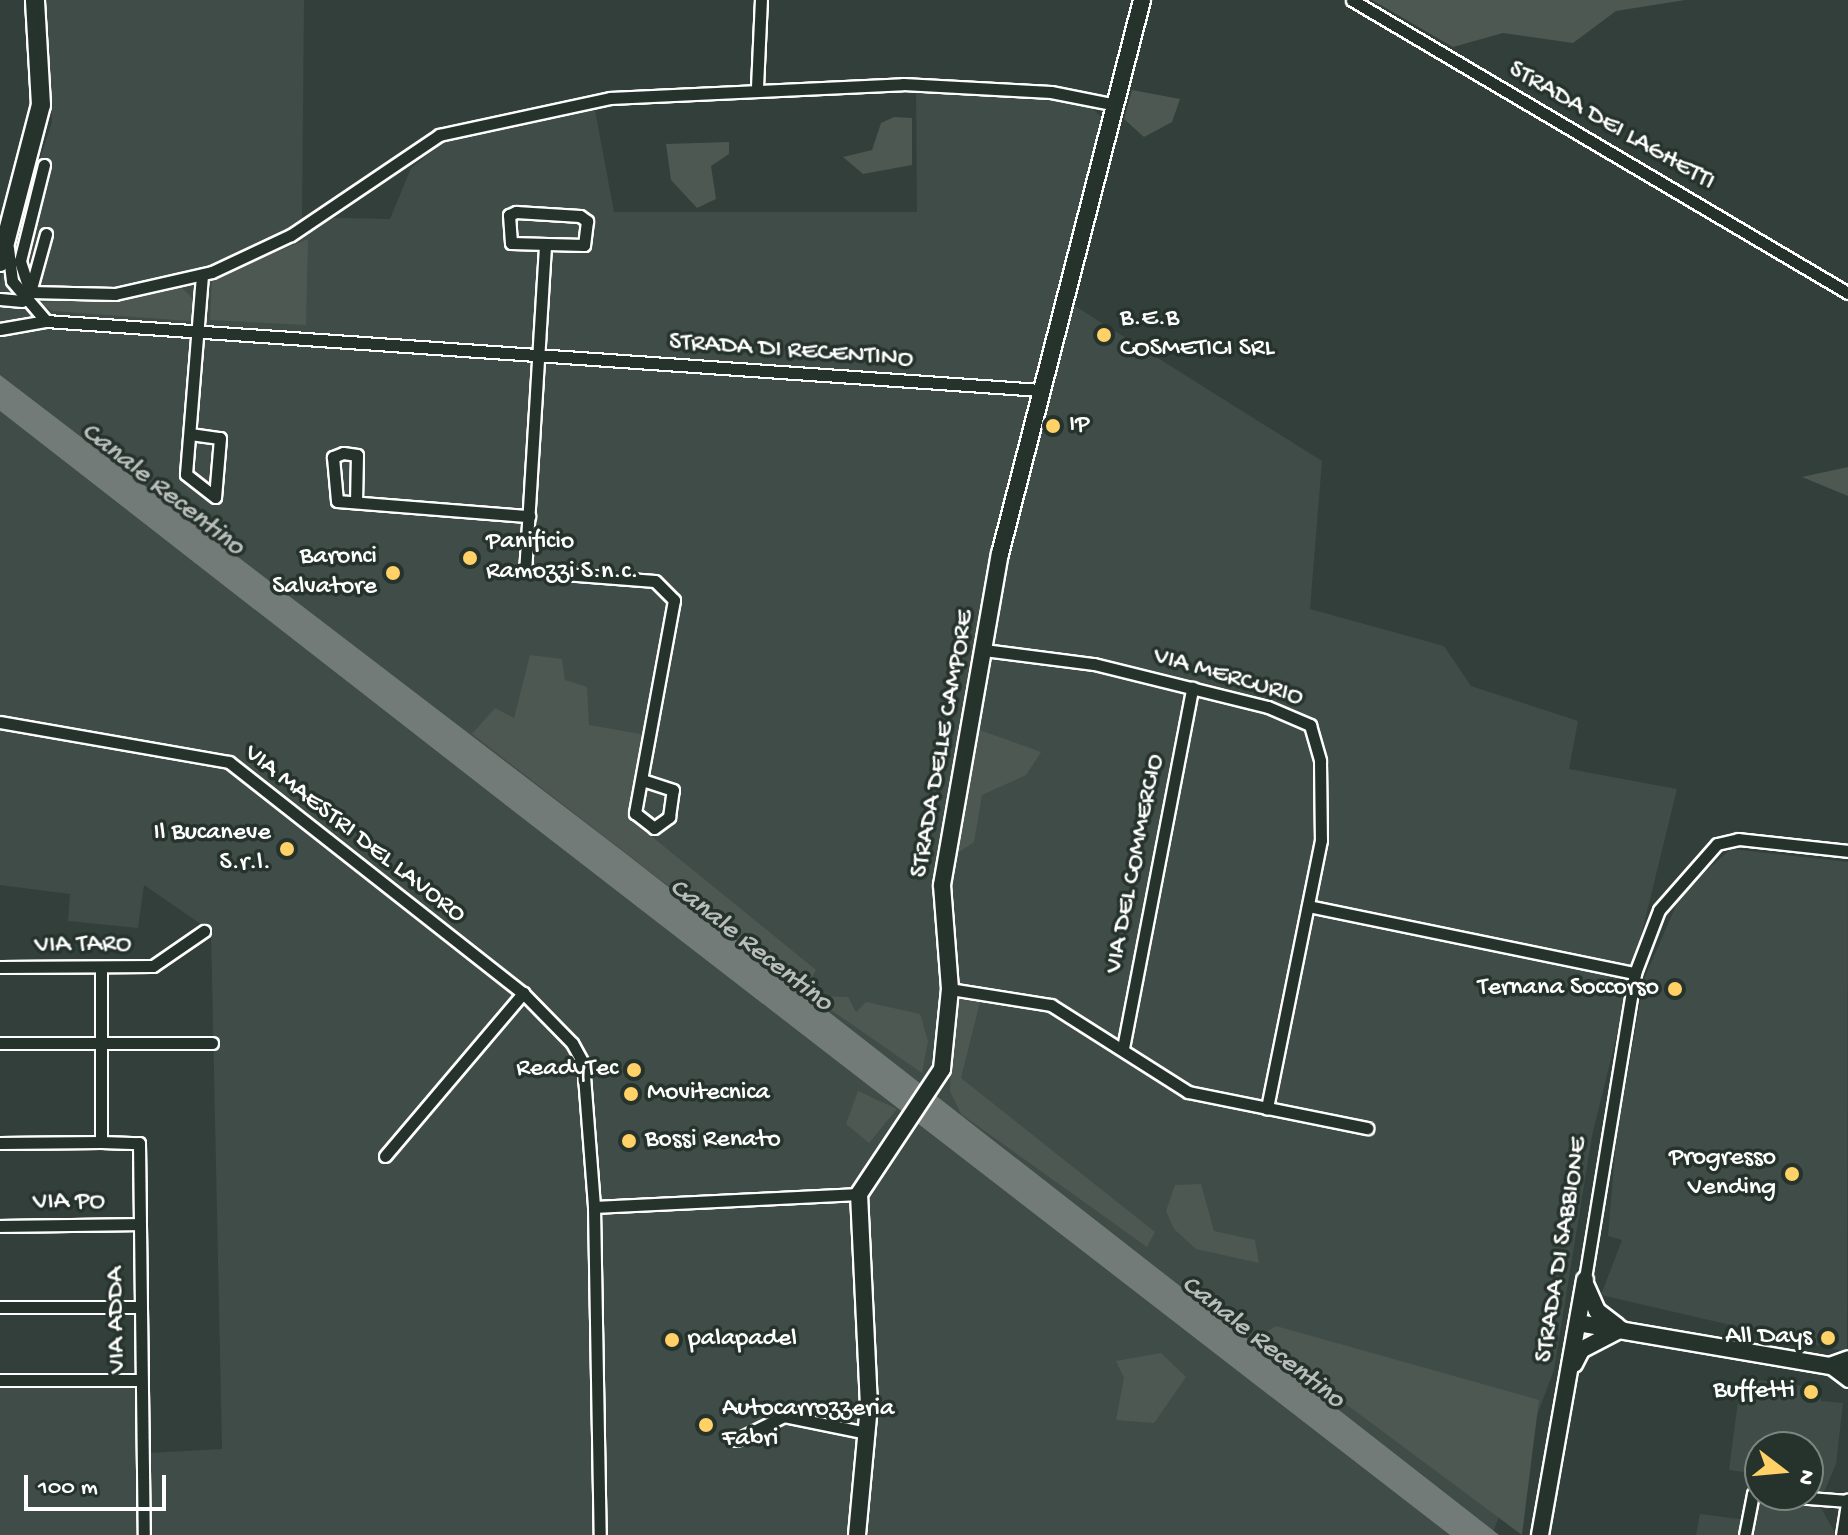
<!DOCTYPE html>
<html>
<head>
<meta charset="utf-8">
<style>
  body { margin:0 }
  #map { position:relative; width:1848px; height:1535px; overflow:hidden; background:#333f3a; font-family:"Gochi Hand",sans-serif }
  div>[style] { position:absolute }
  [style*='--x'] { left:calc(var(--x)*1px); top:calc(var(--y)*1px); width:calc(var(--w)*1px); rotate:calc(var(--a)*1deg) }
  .built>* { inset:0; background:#404c47 }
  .green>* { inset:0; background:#4d5853 }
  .water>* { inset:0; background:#737b78 }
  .roads { filter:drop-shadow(2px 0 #fff) drop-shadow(-2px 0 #fff) drop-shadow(0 2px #fff) drop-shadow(0 -2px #fff) }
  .street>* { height:11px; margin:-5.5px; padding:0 5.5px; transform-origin:5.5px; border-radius:5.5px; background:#26332d }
  .secondary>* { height:16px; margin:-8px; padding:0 8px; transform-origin:8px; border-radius:8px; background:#26332d }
  .primary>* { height:18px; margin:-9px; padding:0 9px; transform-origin:9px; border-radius:9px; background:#26332d }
  .dots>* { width:22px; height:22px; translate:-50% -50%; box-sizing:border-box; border:4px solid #26332d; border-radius:50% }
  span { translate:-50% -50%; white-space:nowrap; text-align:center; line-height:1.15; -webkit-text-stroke:7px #26332d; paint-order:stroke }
  .street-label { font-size:26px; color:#fff }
  .poi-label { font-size:26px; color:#fff }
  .left { translate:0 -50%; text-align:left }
  .right { translate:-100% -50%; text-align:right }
  .water-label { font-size:28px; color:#b9bdbc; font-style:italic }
  .north { position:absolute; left:1744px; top:1431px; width:80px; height:80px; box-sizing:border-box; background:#26332d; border:2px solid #7d8581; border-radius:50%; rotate:106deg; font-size:22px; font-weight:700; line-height:32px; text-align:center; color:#fff }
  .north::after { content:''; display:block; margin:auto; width:28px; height:36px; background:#ffd166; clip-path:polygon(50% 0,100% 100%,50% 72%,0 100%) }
  .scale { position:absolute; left:24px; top:1475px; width:142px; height:36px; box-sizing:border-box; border:4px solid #fff; border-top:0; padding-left:10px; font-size:24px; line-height:28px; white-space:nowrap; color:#fff; -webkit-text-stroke:6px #26332d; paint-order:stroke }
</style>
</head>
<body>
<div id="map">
  <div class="built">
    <i style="clip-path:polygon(42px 0,304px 0,302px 217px,390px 219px,411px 168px,445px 141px,595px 110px,614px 212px,917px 212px,916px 88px,1087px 103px,1104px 120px,1067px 301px,1322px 461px,1310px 609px,1444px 646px,1471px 686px,1578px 721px,1569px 769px,1677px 789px,1592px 1136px,1554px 1370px,1492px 1535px,0 1535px,0 1387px,145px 1387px,148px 1453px,222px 1449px,211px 931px,144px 885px,138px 928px,68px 921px,70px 894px,0 885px,0 282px,52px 122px)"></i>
    <i style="clip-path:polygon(1731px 849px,1848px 862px,1847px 1352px,1601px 1295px,1622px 1240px,1608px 1236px,1616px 1140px,1644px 979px,1682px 892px)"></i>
    <i style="clip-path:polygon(evenodd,1741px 1378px,1821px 1388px,1821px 1401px,1843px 1403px,1836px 1464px,1819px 1504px,1836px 1535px,1696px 1535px,1700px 1514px,1754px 1521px,1750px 1473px,1729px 1470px,1741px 1378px,1760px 1447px,1808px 1447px,1808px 1495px,1760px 1495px,1760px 1447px)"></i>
  </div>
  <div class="green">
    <i style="clip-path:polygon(1372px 0,1685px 0,1616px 11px,1573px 43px,1503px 33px,1453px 47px)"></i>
    <i style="clip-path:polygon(1132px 90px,1180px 99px,1172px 122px,1144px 137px,1124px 119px)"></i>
    <i style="clip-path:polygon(894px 117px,912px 118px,912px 165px,863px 174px,843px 157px,872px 150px,881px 123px)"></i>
    <i style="clip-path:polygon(729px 142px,729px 154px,711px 166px,716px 199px,697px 208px,671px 180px,666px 144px)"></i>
    <i style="clip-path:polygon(308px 239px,306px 325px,210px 320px,212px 279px)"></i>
    <i style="clip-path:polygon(181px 287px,198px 304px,190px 321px,53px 311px,39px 303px)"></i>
    <i style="clip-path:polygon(1848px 467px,1848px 496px,1802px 477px)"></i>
    <i style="clip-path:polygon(530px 655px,562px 659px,565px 680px,587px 687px,589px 725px,646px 735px,629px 818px,816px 970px,804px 991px,472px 734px,495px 708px,514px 718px)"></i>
    <i style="clip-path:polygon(974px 728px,1041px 752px,1026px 775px,982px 795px,974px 842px,953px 856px)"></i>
    <i style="clip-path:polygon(811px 996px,848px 997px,856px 1012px,866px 1002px,920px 1014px,928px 1041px,922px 1073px)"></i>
    <i style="clip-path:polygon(953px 998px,980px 1002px,961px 1078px,1155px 1232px,1147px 1247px,961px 1114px,950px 1091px)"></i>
    <i style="clip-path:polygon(858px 1091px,897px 1109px,869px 1143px,846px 1124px)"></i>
    <i style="clip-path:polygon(1201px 1184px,1214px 1231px,1255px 1240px,1259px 1263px,1196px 1249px,1174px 1229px,1166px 1211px,1175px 1185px)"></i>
    <i style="clip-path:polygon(1276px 1326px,1539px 1400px,1522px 1535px,1257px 1338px)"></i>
    <i style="clip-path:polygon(1161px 1353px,1186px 1377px,1154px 1423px,1116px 1420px,1124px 1378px,1116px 1361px)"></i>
  </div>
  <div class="water">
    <i style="clip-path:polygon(0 375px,625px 853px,1499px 1535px,1450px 1535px,520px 816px,0 411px)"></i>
  </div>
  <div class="roads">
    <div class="street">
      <i style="--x:1352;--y:0;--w:576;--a:30.57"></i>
      <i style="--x:757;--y:87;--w:87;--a:-87.4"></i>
      <i style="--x:516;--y:212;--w:64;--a:3.6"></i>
      <i style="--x:580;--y:216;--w:9;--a:36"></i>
      <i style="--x:587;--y:221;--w:24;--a:97"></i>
      <i style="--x:584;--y:245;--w:73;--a:-178.4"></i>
      <i style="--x:511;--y:243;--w:28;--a:-94"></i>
      <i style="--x:509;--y:215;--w:8;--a:-23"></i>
      <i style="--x:46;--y:234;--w:60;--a:105.4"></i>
      <i style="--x:30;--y:292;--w:85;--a:1.3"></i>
      <i style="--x:115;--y:294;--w:99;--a:-12.8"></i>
      <i style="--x:212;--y:272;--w:87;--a:-25.1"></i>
      <i style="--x:291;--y:235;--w:179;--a:-34"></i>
      <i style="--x:439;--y:135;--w:175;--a:-12.2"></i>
      <i style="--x:610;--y:98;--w:293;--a:-2.7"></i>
      <i style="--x:903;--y:84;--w:148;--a:3.1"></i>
      <i style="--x:1051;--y:92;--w:66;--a:11.3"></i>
      <i style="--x:545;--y:246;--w:326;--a:93.5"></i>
      <i style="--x:525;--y:571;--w:130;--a:4.4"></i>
      <i style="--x:655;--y:581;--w:27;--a:45"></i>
      <i style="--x:674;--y:600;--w:217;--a:100.4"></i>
      <i style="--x:635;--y:813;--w:24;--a:38"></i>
      <i style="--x:654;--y:828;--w:19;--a:-36"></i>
      <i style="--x:669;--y:817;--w:27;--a:-82"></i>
      <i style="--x:673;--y:790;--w:33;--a:-162"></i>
      <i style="--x:8;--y:248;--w:33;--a:83"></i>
      <i style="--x:12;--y:281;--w:52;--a:49.6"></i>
      <i style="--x:30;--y:292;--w:33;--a:-108"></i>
      <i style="--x:20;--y:261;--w:99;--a:-76"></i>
      <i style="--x:0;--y:299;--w:22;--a:5"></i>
      <i style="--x:0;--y:329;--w:47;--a:-9.9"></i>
      <i style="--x:46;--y:321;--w:996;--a:3.97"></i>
      <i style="--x:190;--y:434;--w:30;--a:8"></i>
      <i style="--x:220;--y:438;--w:59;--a:94.8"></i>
      <i style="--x:215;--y:497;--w:37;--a:-142"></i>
      <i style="--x:186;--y:474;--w:200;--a:-85.4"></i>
      <i style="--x:356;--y:502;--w:47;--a:-88.8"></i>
      <i style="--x:357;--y:455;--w:14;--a:-172"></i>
      <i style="--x:343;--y:453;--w:11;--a:158"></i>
      <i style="--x:333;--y:457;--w:44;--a:84.8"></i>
      <i style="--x:337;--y:501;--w:193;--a:4.5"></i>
      <i style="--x:984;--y:650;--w:111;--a:7.3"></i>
      <i style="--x:1094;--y:664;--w:179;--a:13.9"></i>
      <i style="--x:1268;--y:707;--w:46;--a:23.2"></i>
      <i style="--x:1310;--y:725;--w:37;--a:74"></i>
      <i style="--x:1320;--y:761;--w:79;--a:89.3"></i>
      <i style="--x:1321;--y:840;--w:274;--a:101.4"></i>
      <i style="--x:0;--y:722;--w:232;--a:9.9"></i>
      <i style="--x:229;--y:762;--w:374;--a:38.2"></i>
      <i style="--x:523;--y:993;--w:70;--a:45.6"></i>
      <i style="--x:572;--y:1043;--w:23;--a:61"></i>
      <i style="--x:583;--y:1063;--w:144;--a:85.6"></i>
      <i style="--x:594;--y:1207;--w:328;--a:89"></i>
      <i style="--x:1308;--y:906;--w:334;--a:11.6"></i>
      <i style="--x:1635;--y:973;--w:311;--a:99.3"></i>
      <i style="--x:0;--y:967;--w:153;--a:-0.4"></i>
      <i style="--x:153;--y:966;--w:62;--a:-34.5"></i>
      <i style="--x:1635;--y:973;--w:67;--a:-69.1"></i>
      <i style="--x:1659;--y:910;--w:88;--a:-48.7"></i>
      <i style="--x:1717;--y:844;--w:22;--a:-13"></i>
      <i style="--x:1738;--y:839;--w:111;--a:6.2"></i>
      <i style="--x:950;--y:989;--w:102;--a:9"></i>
      <i style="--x:1051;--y:1005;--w:162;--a:32.4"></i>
      <i style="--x:1188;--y:1092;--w:183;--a:11.4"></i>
      <i style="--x:0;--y:1043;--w:212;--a:0"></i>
      <i style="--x:1123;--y:1048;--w:367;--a:-79.1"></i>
      <i style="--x:101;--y:1142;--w:38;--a:2"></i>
      <i style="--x:139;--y:1143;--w:392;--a:89.3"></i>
      <i style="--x:0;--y:1143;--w:101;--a:-0.6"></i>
      <i style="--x:101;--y:1142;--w:175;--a:-90"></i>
      <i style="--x:385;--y:1156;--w:214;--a:-49.7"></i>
      <i style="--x:594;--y:1207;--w:265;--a:-2.8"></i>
      <i style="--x:0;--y:1226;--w:139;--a:-0.8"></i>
      <i style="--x:0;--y:1307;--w:140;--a:0"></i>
      <i style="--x:1829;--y:1363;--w:20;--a:-20"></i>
      <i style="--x:1832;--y:1369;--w:20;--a:37"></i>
      <i style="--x:0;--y:1380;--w:140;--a:0"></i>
      <i style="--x:736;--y:1440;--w:54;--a:-26.6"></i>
      <i style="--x:784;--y:1416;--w:85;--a:11.6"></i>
      <i style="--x:1769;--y:1495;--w:79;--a:4.3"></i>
      <i style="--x:1745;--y:1535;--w:42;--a:-79"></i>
      <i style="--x:1753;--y:1494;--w:7;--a:0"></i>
      <i style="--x:1842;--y:1535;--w:36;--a:-81"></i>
    </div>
    <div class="secondary">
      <i style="--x:1586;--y:1286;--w:27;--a:66"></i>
      <i style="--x:1597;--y:1311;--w:25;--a:37"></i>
      <i style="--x:1578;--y:1323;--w:274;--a:9.7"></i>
      <i style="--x:1574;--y:1364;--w:16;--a:-63"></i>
      <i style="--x:1581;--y:1350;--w:45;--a:-27.7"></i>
      <i style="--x:857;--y:1535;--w:130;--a:-84.7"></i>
      <i style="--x:869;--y:1406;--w:212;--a:-92.7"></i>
      <i style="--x:859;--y:1194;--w:150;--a:-56.4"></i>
      <i style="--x:942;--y:1069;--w:80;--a:-84.3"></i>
      <i style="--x:950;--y:989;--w:104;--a:-94.4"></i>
      <i style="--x:942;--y:885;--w:336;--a:-80.1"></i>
      <i style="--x:1000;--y:554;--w:572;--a:-75.62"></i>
      <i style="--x:1540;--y:1535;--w:259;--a:-80"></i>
    </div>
    <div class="primary">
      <i style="--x:0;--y:262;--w:162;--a:-75.4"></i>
      <i style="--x:41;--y:105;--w:105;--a:-93.3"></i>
    </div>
  </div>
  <div class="dots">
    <i style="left:1104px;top:335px;background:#ffd166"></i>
    <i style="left:1053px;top:426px;background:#ffd166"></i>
    <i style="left:470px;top:558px;background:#ffd166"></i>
    <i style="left:393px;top:573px;background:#ffd166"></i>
    <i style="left:287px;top:849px;background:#ffd166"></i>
    <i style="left:1675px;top:989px;background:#ffd166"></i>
    <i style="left:634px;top:1070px;background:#ffd166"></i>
    <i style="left:631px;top:1094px;background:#ffd166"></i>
    <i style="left:629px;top:1141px;background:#ffd166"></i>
    <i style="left:1792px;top:1174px;background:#ffd166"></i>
    <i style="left:1828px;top:1338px;background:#ffd166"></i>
    <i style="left:672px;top:1340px;background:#ffd166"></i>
    <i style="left:1811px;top:1392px;background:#ffd166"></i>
    <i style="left:706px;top:1425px;background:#ffd166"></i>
  </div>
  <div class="street-label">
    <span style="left:1611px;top:127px;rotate:30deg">STRADA DEI LAGHETTI</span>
    <span style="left:791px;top:352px;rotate:4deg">STRADA DI RECENTINO</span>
    <span style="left:1228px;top:678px;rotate:16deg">VIA MERCURIO</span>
    <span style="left:944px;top:744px;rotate:-80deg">STRADA DELLE CAMPORE</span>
    <span style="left:354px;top:835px;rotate:38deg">VIA MAESTRI DEL LAVORO</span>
    <span style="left:1136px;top:864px;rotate:-79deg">VIA DEL COMMERCIO</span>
    <span style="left:83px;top:946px;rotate:-1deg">VIA TARO</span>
    <span style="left:69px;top:1203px;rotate:-1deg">VIA PO</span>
    <span style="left:1563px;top:1250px;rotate:-81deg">STRADA DI SABBIONE</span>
    <span style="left:118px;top:1320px;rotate:-91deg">VIA ADDA</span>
  </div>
  <div class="poi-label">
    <span class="left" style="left:1120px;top:335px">B.E.B<br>COSMETICI SRL</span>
    <span class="left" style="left:1069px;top:426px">IP</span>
    <span class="left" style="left:486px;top:558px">Panificio<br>Ramozzi S.n.c.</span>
    <span class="right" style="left:377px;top:573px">Baronci<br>Salvatore</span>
    <span class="right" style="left:271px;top:849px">Il Bucaneve<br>S.r.l.</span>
    <span class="right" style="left:1659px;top:989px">Ternana Soccorso</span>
    <span class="right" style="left:618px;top:1070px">ReadyTec</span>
    <span class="left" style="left:647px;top:1094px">Movitecnica</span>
    <span class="left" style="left:645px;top:1141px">Bossi Renato</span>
    <span class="right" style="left:1776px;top:1174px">Progresso<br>Vending</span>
    <span class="right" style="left:1812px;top:1338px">All Days</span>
    <span class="left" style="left:688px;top:1340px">palapadel</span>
    <span class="right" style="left:1795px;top:1392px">Buffetti</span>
    <span class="left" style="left:722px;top:1425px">Autocarrozzeria<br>Fabri</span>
  </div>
  <div class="water-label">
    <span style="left:162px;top:490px;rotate:38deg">Canale Recentino</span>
    <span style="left:750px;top:946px;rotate:38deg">Canale Recentino</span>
    <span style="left:1262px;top:1343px;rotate:38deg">Canale Recentino</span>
  </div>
  <div class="north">N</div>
  <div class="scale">100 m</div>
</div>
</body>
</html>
